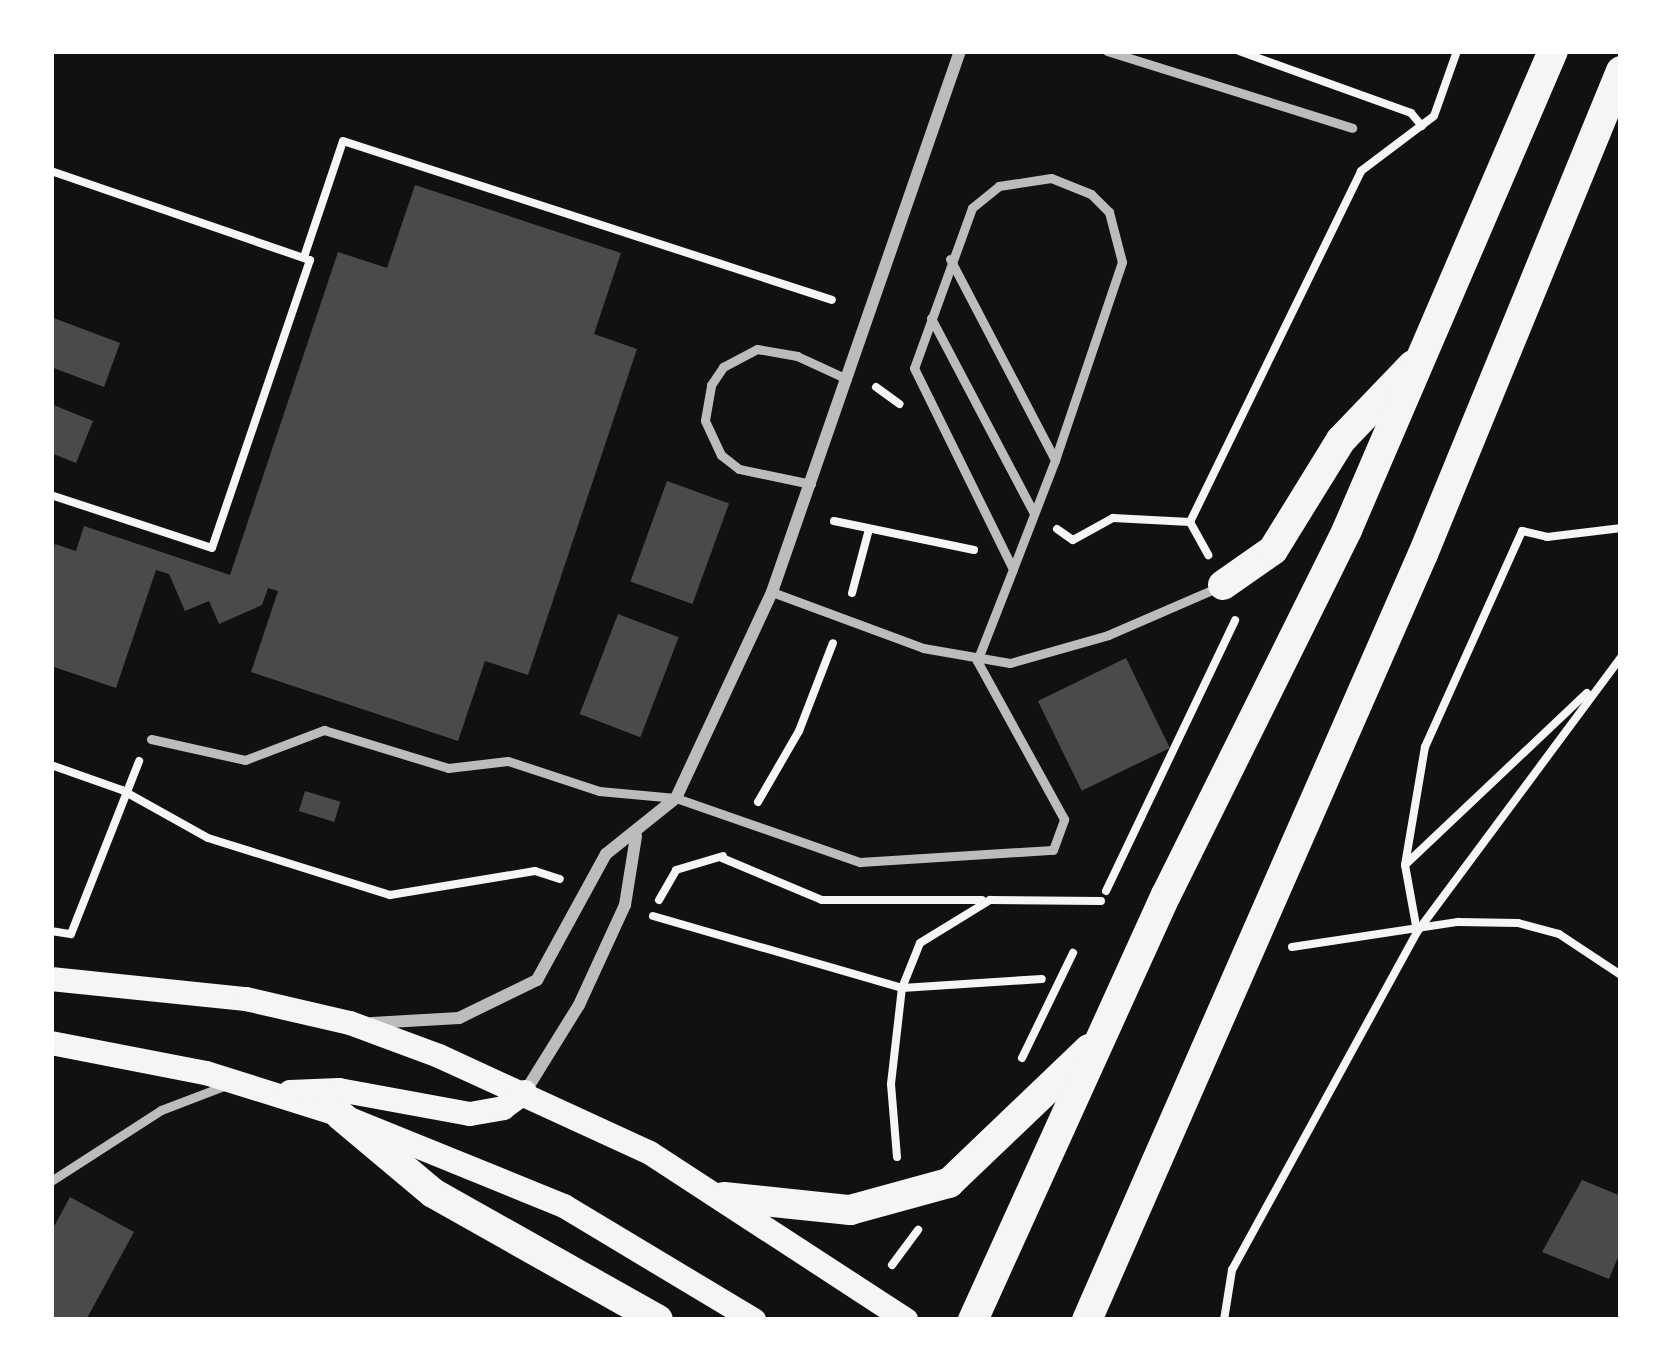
<!DOCTYPE html>
<html>
<head>
<meta charset="utf-8">
<style>
  body { margin:0 }
  #map { position:relative; width:1672px; height:1371px; overflow:hidden; background:#111; font-family:"Noto Sans",sans-serif }
  div>[style] { position:absolute }
  [style*='--x'] { left:calc(var(--x)*1px); top:calc(var(--y)*1px); width:calc(var(--w)*1px); rotate:calc(var(--a)*1deg) }
  .building>* { inset:0; background:#4a4a4a; transform-origin:0 0 }
  .path>* { height:8px; margin:-4px; padding:0 4px; transform-origin:4px; border-radius:4px; background:#f5f5f5 }
  .service>* { height:9px; margin:-4.5px; padding:0 4.5px; transform-origin:4.5px; border-radius:4.5px; background:#bcbcbc }
  .minor>* { height:12px; margin:-6px; padding:0 6px; transform-origin:6px; border-radius:6px; background:#bcbcbc }
  .secondary>* { height:24px; margin:-12px; padding:0 12px; transform-origin:12px; border-radius:12px; background:#f5f5f5 }
  .primary>* { height:30px; margin:-15px; padding:0 15px; transform-origin:15px; border-radius:15px; background:#f5f5f5 }
  span { translate:-50% -50%; white-space:nowrap; text-align:center; line-height:1.15; -webkit-text-stroke:12px #fff; paint-order:stroke }
  .frame { position:absolute; inset:0; border:54px solid #fff; pointer-events:none }
</style>
</head>
<body>
<div id="map">
  <div class="building">
    <i style="clip-path:polygon(415px 185px,621px 253px,594px 334px,637px 349px,528px 675px,485px 661px,458px 741px,251px 672px,278px 591px,268px 588px,262px 605px,219px 624px,209px 601px,185px 611px,169px 574px,156px 570px,116px 688px,51px 666px,51px 557px,55px 544px,76px 551px,84px 526px,230px 575px,338px 252px,387px 268px)"></i>
    <i style="clip-path:polygon(51px 317px,120px 343px,104px 387px,51px 367px)"></i>
    <i style="clip-path:polygon(51px 404px,93px 421px,76px 463px,51px 453px)"></i>
    <i style="left:667px;top:481px;width:66px;height:107px;rotate:20deg"></i>
    <i style="left:618px;top:614px;width:65px;height:107px;rotate:21deg"></i>
    <i style="left:1126px;top:658px;width:100px;height:98px;rotate:64deg"></i>
    <i style="left:305px;top:791px;width:37px;height:21px;rotate:17deg"></i>
    <i style="clip-path:polygon(1582px 1180px,1621px 1196px,1621px 1250px,1609px 1279px,1542px 1252px)"></i>
    <i style="clip-path:polygon(70px 1197px,134px 1232px,86px 1320px,51px 1320px,51px 1232px)"></i>
  </div>
  <div class="path">
    <i style="--x:1239;--y:51;--w:183;--a:19.8"></i>
    <i style="--x:1411;--y:113;--w:17;--a:50"></i>
    <i style="--x:51;--y:171;--w:274;--a:19"></i>
    <i style="--x:310;--y:260;--w:304;--a:108.8"></i>
    <i style="--x:212;--y:548;--w:169;--a:-161.8"></i>
    <i style="--x:304;--y:257;--w:122;--a:-71.4"></i>
    <i style="--x:343;--y:141;--w:514;--a:18.01"></i>
    <i style="--x:876;--y:387;--w:29;--a:36"></i>
    <i style="--x:834;--y:521;--w:143;--a:11.7"></i>
    <i style="--x:1190;--y:522;--w:38;--a:61"></i>
    <i style="--x:1057;--y:529;--w:19;--a:35"></i>
    <i style="--x:1073;--y:540;--w:46;--a:-28.8"></i>
    <i style="--x:1113;--y:518;--w:77;--a:3"></i>
    <i style="--x:1190;--y:522;--w:390;--a:-64"></i>
    <i style="--x:1361;--y:171;--w:91;--a:-37"></i>
    <i style="--x:1434;--y:116;--w:69;--a:-70.5"></i>
    <i style="--x:852;--y:593;--w:66;--a:-75.1"></i>
    <i style="--x:51;--y:765;--w:75;--a:19.4"></i>
    <i style="--x:122;--y:790;--w:98;--a:29.2"></i>
    <i style="--x:208;--y:838;--w:191;--a:17.4"></i>
    <i style="--x:390;--y:895;--w:147;--a:-9.4"></i>
    <i style="--x:535;--y:871;--w:26;--a:18"></i>
    <i style="--x:758;--y:802;--w:82;--a:-60"></i>
    <i style="--x:799;--y:731;--w:94;--a:-68.9"></i>
    <i style="--x:722;--y:858;--w:108;--a:22.8"></i>
    <i style="--x:822;--y:900;--w:160;--a:0"></i>
    <i style="--x:1406;--y:864;--w:249;--a:-43.4"></i>
    <i style="--x:1106;--y:891;--w:300;--a:-64.5"></i>
    <i style="--x:659;--y:900;--w:34;--a:-60"></i>
    <i style="--x:676;--y:870;--w:49;--a:-16.6"></i>
    <i style="--x:653;--y:916;--w:259;--a:16.1"></i>
    <i style="--x:902;--y:988;--w:140;--a:-3.7"></i>
    <i style="--x:51;--y:931;--w:20;--a:9"></i>
    <i style="--x:71;--y:934;--w:186;--a:-68.5"></i>
    <i style="--x:1417;--y:931;--w:67;--a:-100.3"></i>
    <i style="--x:1405;--y:865;--w:120;--a:-80.4"></i>
    <i style="--x:1425;--y:747;--w:237;--a:-65.8"></i>
    <i style="--x:1522;--y:531;--w:26;--a:13"></i>
    <i style="--x:1547;--y:537;--w:75;--a:-6.9"></i>
    <i style="--x:1292;--y:947;--w:168;--a:-8.6"></i>
    <i style="--x:1458;--y:922;--w:60;--a:1"></i>
    <i style="--x:1518;--y:923;--w:42;--a:15"></i>
    <i style="--x:1559;--y:934;--w:74;--a:33.5"></i>
    <i style="--x:1022;--y:1058;--w:117;--a:-64.1"></i>
    <i style="--x:897;--y:1157;--w:73;--a:-94.7"></i>
    <i style="--x:891;--y:1084;--w:97;--a:-83.5"></i>
    <i style="--x:902;--y:988;--w:48;--a:-68.2"></i>
    <i style="--x:920;--y:943;--w:82;--a:-31.6"></i>
    <i style="--x:990;--y:900;--w:111;--a:0.5"></i>
    <i style="--x:892;--y:1265;--w:44;--a:-53.4"></i>
    <i style="--x:1224;--y:1320;--w:51;--a:-80.9"></i>
    <i style="--x:1232;--y:1270;--w:385;--a:-61.3"></i>
    <i style="--x:1417;--y:932;--w:342;--a:-53.4"></i>
  </div>
  <div class="service">
    <i style="--x:1107;--y:51;--w:257;--a:17.4"></i>
    <i style="--x:950;--y:259;--w:227;--a:62.4"></i>
    <i style="--x:931;--y:318;--w:221;--a:62.2"></i>
    <i style="--x:811;--y:484;--w:74;--a:-168.2"></i>
    <i style="--x:739;--y:469;--w:23;--a:-142"></i>
    <i style="--x:721;--y:455;--w:38;--a:-115"></i>
    <i style="--x:705;--y:420;--w:36;--a:-80"></i>
    <i style="--x:711;--y:385;--w:22;--a:-56"></i>
    <i style="--x:723;--y:367;--w:38;--a:-28"></i>
    <i style="--x:757;--y:349;--w:41;--a:9.9"></i>
    <i style="--x:797;--y:356;--w:55;--a:24.7"></i>
    <i style="--x:772;--y:592;--w:161;--a:20.3"></i>
    <i style="--x:923;--y:648;--w:88;--a:9.8"></i>
    <i style="--x:1010;--y:663;--w:102;--a:-15.9"></i>
    <i style="--x:1108;--y:635;--w:123;--a:-23.4"></i>
    <i style="--x:977;--y:661;--w:99;--a:-68.6"></i>
    <i style="--x:1013;--y:569;--w:117;--a:-68.9"></i>
    <i style="--x:1055;--y:460;--w:209;--a:-71.3"></i>
    <i style="--x:1122;--y:262;--w:52;--a:-104.6"></i>
    <i style="--x:1109;--y:212;--w:25;--a:-135"></i>
    <i style="--x:1091;--y:194;--w:43;--a:-158.2"></i>
    <i style="--x:1051;--y:178;--w:53;--a:171.3"></i>
    <i style="--x:999;--y:186;--w:35;--a:141"></i>
    <i style="--x:972;--y:208;--w:170;--a:109.9"></i>
    <i style="--x:914;--y:368;--w:224;--a:63.8"></i>
    <i style="--x:151;--y:739;--w:96;--a:12.6"></i>
    <i style="--x:245;--y:760;--w:85;--a:-20.8"></i>
    <i style="--x:324;--y:730;--w:130;--a:17"></i>
    <i style="--x:448;--y:768;--w:60;--a:-6.7"></i>
    <i style="--x:508;--y:761;--w:96;--a:18.2"></i>
    <i style="--x:599;--y:791;--w:77;--a:5.2"></i>
    <i style="--x:676;--y:798;--w:195;--a:19.2"></i>
    <i style="--x:860;--y:862;--w:193;--a:-3.6"></i>
    <i style="--x:1053;--y:850;--w:33;--a:-70"></i>
    <i style="--x:1064;--y:819;--w:180;--a:-118.8"></i>
    <i style="--x:51;--y:1181;--w:131;--a:-32.8"></i>
    <i style="--x:161;--y:1110;--w:67;--a:-20.9"></i>
  </div>
  <div class="minor">
    <i style="--x:372;--y:1023;--w:87;--a:-3.3"></i>
    <i style="--x:459;--y:1018;--w:87;--a:-26"></i>
    <i style="--x:537;--y:980;--w:144;--a:-61.3"></i>
    <i style="--x:606;--y:854;--w:90;--a:-38.7"></i>
    <i style="--x:676;--y:798;--w:227;--a:-65"></i>
    <i style="--x:772;--y:592;--w:573;--a:-70.84"></i>
    <i style="--x:525;--y:1092;--w:102;--a:-58.2"></i>
    <i style="--x:579;--y:1005;--w:110;--a:-65.3"></i>
    <i style="--x:625;--y:905;--w:70;--a:-80.9"></i>
  </div>
  <div class="secondary">
    <i style="--x:51;--y:979;--w:196;--a:5.9"></i>
    <i style="--x:246;--y:999;--w:107;--a:13"></i>
    <i style="--x:350;--y:1023;--w:95;--a:20.3"></i>
    <i style="--x:439;--y:1056;--w:232;--a:24.7"></i>
    <i style="--x:650;--y:1153;--w:306;--a:33.1"></i>
    <i style="--x:51;--y:1043;--w:158;--a:11"></i>
    <i style="--x:206;--y:1073;--w:140;--a:17.4"></i>
    <i style="--x:340;--y:1115;--w:242;--a:22.1"></i>
    <i style="--x:564;--y:1206;--w:222;--a:31"></i>
    <i style="--x:290;--y:1092;--w:49;--a:-2.3"></i>
    <i style="--x:339;--y:1090;--w:133;--a:10.4"></i>
    <i style="--x:470;--y:1114;--w:34;--a:-10"></i>
    <i style="--x:503;--y:1108;--w:27;--a:-36"></i>
  </div>
  <div class="primary">
    <i style="--x:1223;--y:585;--w:61;--a:-35"></i>
    <i style="--x:1273;--y:550;--w:129;--a:-58.3"></i>
    <i style="--x:1341;--y:440;--w:104;--a:-46.2"></i>
    <i style="--x:340;--y:1115;--w:121;--a:40"></i>
    <i style="--x:433;--y:1193;--w:258;--a:29.4"></i>
    <i style="--x:724;--y:1197;--w:127;--a:5.9"></i>
    <i style="--x:850;--y:1210;--w:103;--a:-15.3"></i>
    <i style="--x:949;--y:1183;--w:194;--a:-43.7"></i>
    <i style="--x:973;--y:1320;--w:467;--a:-65.6"></i>
    <i style="--x:1166;--y:895;--w:407;--a:-63.6"></i>
    <i style="--x:1347;--y:530;--w:521;--a:-66.73"></i>
    <i style="--x:1087;--y:1320;--w:836;--a:-66.32"></i>
    <i style="--x:1423;--y:554;--w:522;--a:-67.71"></i>
  </div>
  <div class="frame"></div>
</div>
</body>
</html>
